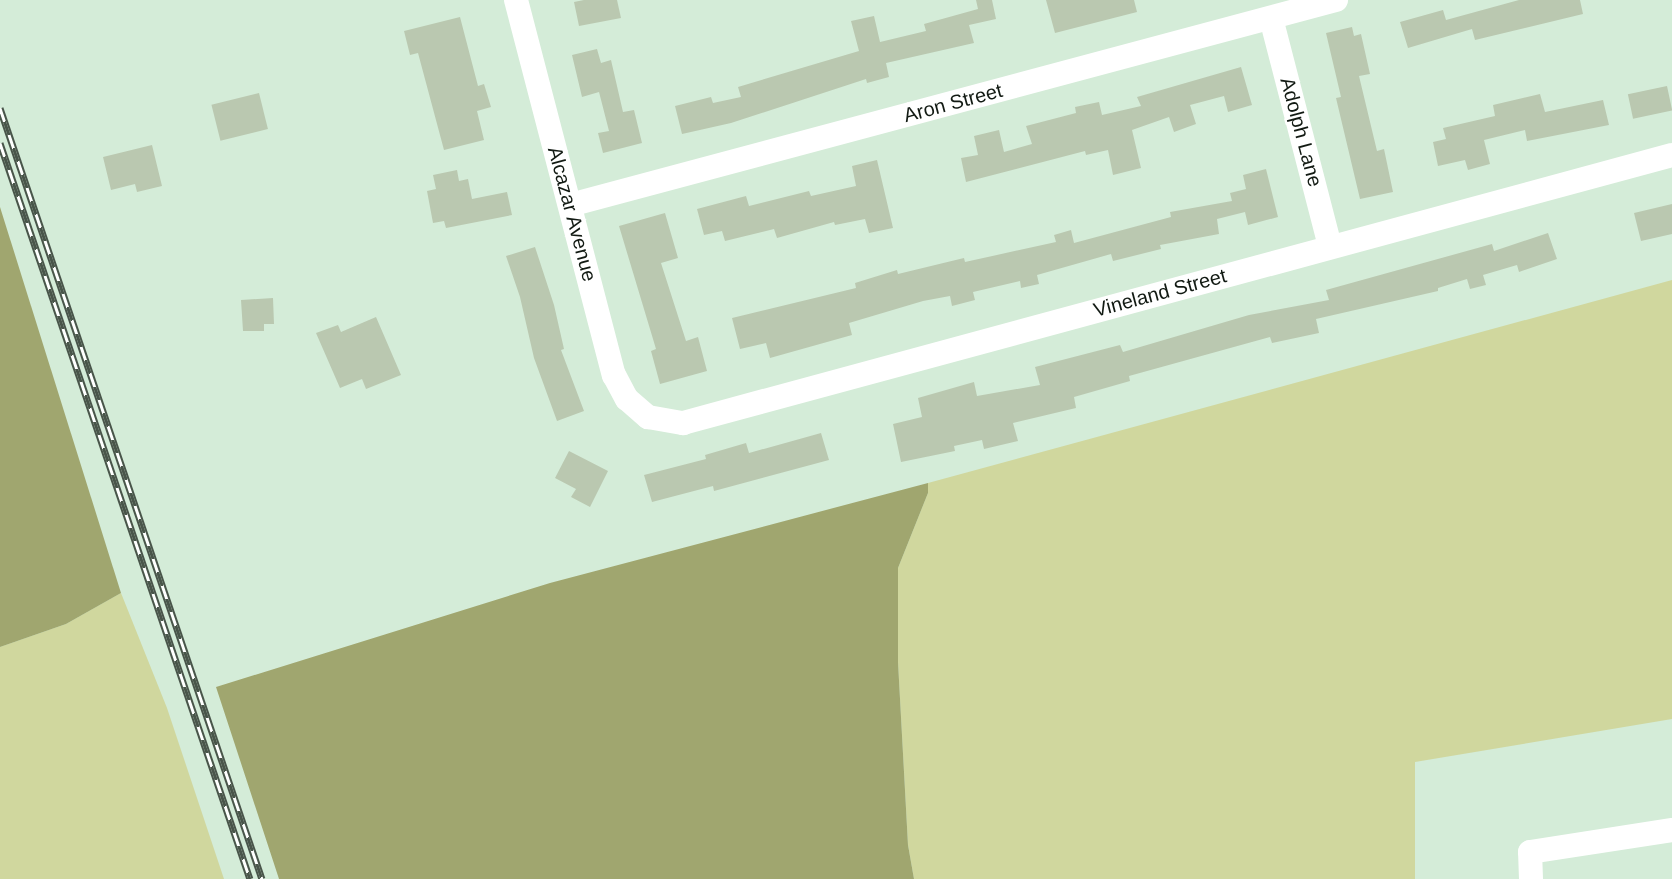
<!DOCTYPE html>
<html>
<head>
<meta charset="utf-8">
<style>
  body { margin:0 }
  #map { position:relative; width:1672px; height:879px; overflow:hidden; background:#d4ecd8; font-family:Arial,sans-serif }
  div>[style] { position:absolute }
  [style*='--x'] { left:calc(var(--x)*1px); top:calc(var(--y)*1px); width:calc(var(--w)*1px); rotate:calc(var(--a)*1deg) }
  .green>* { inset:0; background:#d0d79e }
  .forest>* { inset:0; background:#a0a66f }
  .building>* { inset:0; background:#bac8b0; transform-origin:0 0 }
  .minor>* { height:24px; margin:-12px; padding:0 12px; transform-origin:12px; border-radius:12px; background:#fff }
  .rail>* { height:7px; margin-top:-3.5px; transform-origin:0; background:repeating-linear-gradient(90deg,#fff 0 14px,#49554a 0 28px); box-sizing:border-box; border-block:2px solid #49554a }
  span { translate:-50% -50%; white-space:nowrap; text-align:center; line-height:1.15; -webkit-text-stroke:4.5px #fff; paint-order:stroke }
  .street-label { font-size:20px; color:#121a13 }
</style>
</head>
<body>
<div id="map">
  <div class="green">
    <i style="clip-path:polygon(1672px 280px,1672px 719px,1415px 762px,1415px 879px,914px 879px,908px 845px,898px 662px,898px 568px,928px 493px,928px 483px)"></i>
    <i style="clip-path:polygon(121px 593px,167px 708px,224px 879px,0 879px,0 647px,66px 624px)"></i>
  </div>
  <div class="forest">
    <i style="clip-path:polygon(0 207px,121px 593px,66px 624px,0 647px)"></i>
    <i style="clip-path:polygon(928px 483px,928px 493px,898px 568px,898px 662px,908px 845px,914px 879px,279px 879px,216px 687px,550px 583px)"></i>
  </div>
  <div class="building">
    <i style="clip-path:polygon(584px 0,617px 0,621px 18px,579px 26px,574px 2px)"></i>
    <i style="clip-path:polygon(976px 0,992px 0,996px 19px,969px 25px,974px 43px,886px 63px,889px 77px,867px 83px,866px 79px,731px 123px,682px 134px,675px 106px,711px 97px,713px 103px,741px 97px,738px 87px,859px 51px,851px 21px,874px 16px,880px 42px,926px 31px,924px 24px,978px 9px)"></i>
    <i style="clip-path:polygon(1046px 0,1134px 0,1137px 12px,1055px 33px)"></i>
    <i style="clip-path:polygon(1519px 0,1580px 0,1583px 14px,1475px 40px,1472px 29px,1408px 48px,1400px 22px,1443px 10px,1446px 20px)"></i>
    <i style="clip-path:polygon(460px 17px,478px 86px,484px 84px,491px 107px,477px 111px,484px 140px,444px 150px,418px 53px,410px 55px,404px 31px)"></i>
    <i style="clip-path:polygon(1352px 27px,1354px 36px,1361px 34px,1370px 74px,1359px 76px,1377px 151px,1384px 149px,1393px 192px,1360px 199px,1336px 98px,1341px 97px,1326px 33px)"></i>
    <i style="clip-path:polygon(597px 49px,601px 63px,611px 60px,623px 112px,634px 110px,642px 143px,603px 153px,598px 133px,609px 131px,599px 92px,582px 97px,572px 55px)"></i>
    <i style="clip-path:polygon(1241px 67px,1252px 105px,1228px 112px,1224px 96px,1190px 105px,1196px 124px,1174px 132px,1169px 117px,1132px 130px,1141px 168px,1113px 175px,1108px 150px,1086px 155px,1085px 151px,966px 182px,961px 158px,978px 155px,974px 136px,999px 130px,1004px 152px,1032px 144px,1026px 126px,1076px 113px,1075px 107px,1099px 102px,1102px 115px,1141px 106px,1137px 97px)"></i>
    <i style="left:1667px;top:86px;width:25px;height:40px;rotate:78deg"></i>
    <i style="left:259px;top:93px;width:37px;height:49px;rotate:76deg"></i>
    <i style="clip-path:polygon(1540px 94px,1545px 112px,1603px 100px,1609px 125px,1527px 141px,1525px 130px,1484px 140px,1490px 164px,1468px 170px,1465px 160px,1438px 166px,1433px 142px,1446px 139px,1443px 128px,1495px 116px,1493px 105px)"></i>
    <i style="clip-path:polygon(152px 145px,162px 186px,137px 192px,135px 184px,111px 190px,103px 157px)"></i>
    <i style="clip-path:polygon(877px 160px,893px 228px,869px 233px,865px 219px,835px 225px,834px 222px,777px 238px,774px 229px,725px 241px,722px 231px,704px 235px,697px 209px,746px 196px,749px 206px,809px 191px,811px 196px,856px 186px,852px 166px)"></i>
    <i style="clip-path:polygon(1266px 169px,1278px 217px,1248px 225px,1245px 212px,1217px 219px,1219px 234px,1160px 245px,1161px 249px,1113px 261px,1111px 254px,1037px 275px,1039px 284px,1021px 288px,1020px 281px,973px 292px,975px 300px,952px 306px,950px 296px,923px 301px,849px 323px,852px 335px,770px 358px,766px 343px,740px 349px,732px 318px,856px 288px,855px 283px,897px 270px,898px 274px,964px 258px,965px 262px,1056px 242px,1054px 235px,1071px 230px,1074px 243px,1171px 217px,1170px 212px,1232px 201px,1230px 193px,1246px 189px,1243px 175px)"></i>
    <i style="clip-path:polygon(457px 170px,459px 181px,468px 179px,472px 199px,507px 192px,512px 215px,446px 228px,444px 221px,433px 223px,427px 191px,436px 189px,433px 175px)"></i>
    <i style="clip-path:polygon(1672px 204px,1672px 234px,1641px 241px,1634px 213px)"></i>
    <i style="clip-path:polygon(665px 213px,678px 258px,661px 263px,686px 341px,698px 337px,707px 371px,660px 384px,651px 351px,656px 349px,619px 226px)"></i>
    <i style="clip-path:polygon(1548px 233px,1557px 259px,1519px 272px,1517px 265px,1483px 275px,1486px 285px,1470px 289px,1467px 279px,1438px 288px,1438px 291px,1316px 319px,1319px 333px,1272px 343px,1270px 337px,1129px 376px,1130px 381px,1074px 397px,1076px 408px,1013px 423px,1018px 441px,984px 449px,982px 440px,954px 446px,955px 451px,901px 462px,893px 424px,922px 417px,918px 398px,974px 382px,977px 396px,1040px 385px,1035px 367px,1120px 345px,1123px 352px,1249px 315px,1329px 300px,1326px 290px,1492px 244px,1494px 251px)"></i>
    <i style="clip-path:polygon(535px 247px,554px 305px,564px 349px,561px 350px,584px 411px,557px 421px,534px 358px,520px 297px,506px 256px)"></i>
    <i style="clip-path:polygon(273px 298px,274px 324px,264px 324px,264px 331px,243px 331px,241px 300px)"></i>
    <i style="clip-path:polygon(376px 317px,401px 375px,366px 389px,362px 379px,340px 388px,316px 333px,338px 325px,341px 332px)"></i>
    <i style="clip-path:polygon(821px 433px,829px 460px,714px 491px,713px 486px,652px 502px,644px 475px,706px 459px,705px 455px,746px 443px,749px 453px)"></i>
    <i style="clip-path:polygon(569px 451px,608px 471px,590px 507px,571px 497px,576px 489px,555px 478px)"></i>
  </div>
  <div class="minor">
    <i style="--x:516;--y:0;--w:388;--a:75.4"></i>
    <i style="--x:614;--y:375;--w:27;--a:62"></i>
    <i style="--x:627;--y:399;--w:28;--a:41"></i>
    <i style="--x:648;--y:417;--w:36;--a:10"></i>
    <i style="--x:683;--y:423;--w:1025;--a:-15.16"></i>
    <i style="--x:1271;--y:18;--w:236;--a:75.5"></i>
    <i style="--x:570;--y:205;--w:793;--a:-14.98"></i>
    <i style="--x:1531;--y:879;--w:27;--a:-92"></i>
    <i style="--x:1530;--y:852;--w:144;--a:-8.8"></i>
  </div>
  <div class="rail">
    <i style="--x:0;--y:108;--w:814;--a:71.23"></i>
    <i style="--x:0;--y:143;--w:777;--a:71.24"></i>
  </div>
  <div class="street-label">
    <span style="left:953px;top:103px;rotate:-15deg">Aron Street</span>
    <span style="left:1301px;top:132px;rotate:75deg">Adolph Lane</span>
    <span style="left:572px;top:214px;rotate:75deg">Alcazar Avenue</span>
    <span style="left:1160px;top:293px;rotate:-15deg">Vineland Street</span>
  </div>
</div>
</body>
</html>
